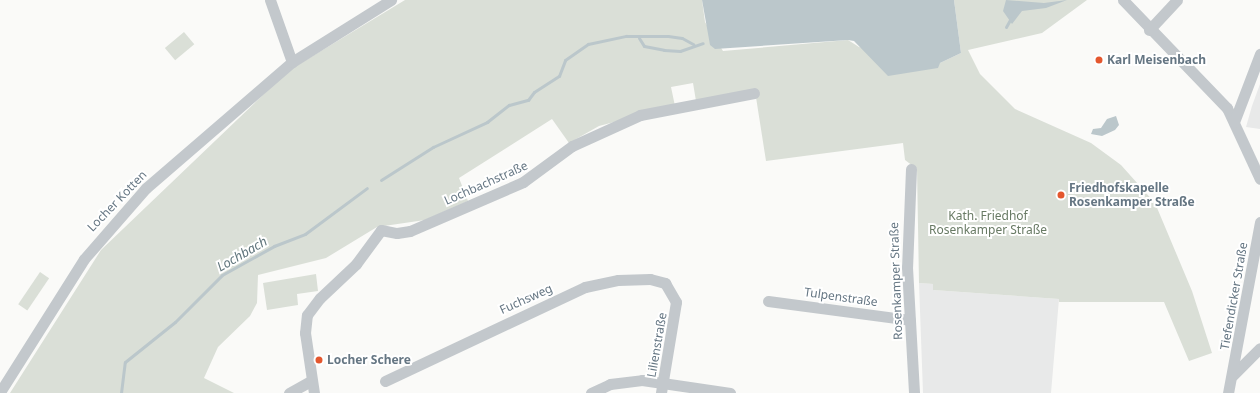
<!DOCTYPE html>
<html>
<head>
<meta charset="utf-8">
<style>
  body { margin:0 }
  #map { position:relative; width:1260px; height:393px; overflow:hidden; background:#fafaf8; font-family:"Noto Sans",sans-serif }
  div>[style] { position:absolute }
  [style*='--x'] { left:calc(var(--x)*1px); top:calc(var(--y)*1px); width:calc(var(--w)*1px); rotate:calc(var(--a)*1deg) }
  .built>* { inset:0; background:#e8e9e9 }
  .green>* { inset:0; background:#dadfd7; transform-origin:0 0 }
  .water>* { inset:0; background:#bbc7cb }
  .stream>* { height:3px; margin:-1.5px; padding:0 1.5px; transform-origin:1.5px; border-radius:1.5px; background:#bbc7cb }
  .minor>* { height:11px; margin:-5.5px; padding:0 5.5px; transform-origin:5.5px; border-radius:5.5px; background:#c3c8cc }
  .dots>* { width:11px; height:11px; translate:-50% -50%; box-sizing:border-box; border:2px solid #fff; border-radius:50% }
  span { translate:-50% -50%; white-space:nowrap; text-align:center; line-height:1.15; -webkit-text-stroke:4px #fff; paint-order:stroke }
  .poi-label { font-size:12px; color:#657683; font-weight:700 }
  .left { translate:0 -50%; text-align:left }
  .street-label { font-size:12px; color:#657683 }
  .park-label { font-size:12px; color:#687a64 }
  .water-label { font-size:13px; color:#60757c; font-style:italic }
</style>
</head>
<body>
<div id="map">
  <div class="built">
    <i style="clip-path:polygon(1260px 84px,1260px 129px,1246px 127px,1252px 106px)"></i>
    <i style="clip-path:polygon(919px 283px,933px 284px,933px 290px,1059px 299px,1051px 393px,923px 393px)"></i>
  </div>
  <div class="green">
    <i style="clip-path:polygon(405px 0,702px 0,705px 22px,723px 51px,848px 40px,859px 47px,940px 63px,961px 53px,954px 0,1087px 0,1042px 33px,968px 50px,980px 74px,1015px 109px,1091px 143px,1121px 165px,1155px 203px,1192px 291px,1212px 353px,1189px 361px,1164px 302px,1059px 302px,1059px 299px,933px 290px,933px 284px,919px 283px,917px 169px,905px 160px,903px 143px,766px 161px,755px 91px,696px 101px,693px 83px,671px 87px,675px 106px,599px 126px,569px 143px,552px 119px,459px 178px,468px 201px,425px 220px,377px 227px,326px 258px,258px 275px,257px 303px,250px 316px,218px 347px,204px 378px,234px 393px,10px 393px,101px 250px,288px 71px)"></i>
    <i style="left:184px;top:32px;width:16px;height:25px;rotate:50deg"></i>
    <i style="left:40px;top:272px;width:11px;height:39px;rotate:34deg"></i>
    <i style="clip-path:polygon(316px 274px,318px 291px,297px 294px,298px 305px,267px 310px,263px 283px)"></i>
  </div>
  <div class="water">
    <i style="clip-path:polygon(702px 0,954px 0,961px 53px,940px 63px,938px 68px,888px 76px,854px 41px,848px 40px,715px 49px,710px 45px)"></i>
    <i style="clip-path:polygon(1006px 0,1044px 3px,1067px 0,1046px 8px,1022px 11px,1012px 24px,1003px 11px)"></i>
    <i style="clip-path:polygon(1116px 116px,1119px 125px,1115px 130px,1102px 136px,1091px 134px,1093px 129px,1101px 128px,1107px 119px)"></i>
  </div>
  <div class="stream">
    <i style="--x:1006;--y:27;--w:10;--a:-61"></i>
    <i style="--x:639;--y:38;--w:9;--a:58"></i>
    <i style="--x:644;--y:46;--w:20;--a:11"></i>
    <i style="--x:664;--y:50;--w:16;--a:4"></i>
    <i style="--x:680;--y:51;--w:24;--a:-19"></i>
    <i style="--x:381;--y:180;--w:62;--a:-32.4"></i>
    <i style="--x:433;--y:147;--w:60;--a:-24.8"></i>
    <i style="--x:487;--y:122;--w:28;--a:-38"></i>
    <i style="--x:509;--y:105;--w:20;--a:-15"></i>
    <i style="--x:528;--y:100;--w:10;--a:-53"></i>
    <i style="--x:534;--y:92;--w:30;--a:-33"></i>
    <i style="--x:559;--y:76;--w:17;--a:-69"></i>
    <i style="--x:565;--y:60;--w:28;--a:-35"></i>
    <i style="--x:588;--y:44;--w:39;--a:-12"></i>
    <i style="--x:626;--y:36;--w:42;--a:0"></i>
    <i style="--x:668;--y:36;--w:14;--a:8"></i>
    <i style="--x:682;--y:38;--w:13;--a:29"></i>
    <i style="--x:121;--y:393;--w:31;--a:-83"></i>
    <i style="--x:125;--y:362;--w:64;--a:-38.7"></i>
    <i style="--x:175;--y:322;--w:66;--a:-45"></i>
    <i style="--x:222;--y:275;--w:60;--a:-29.1"></i>
    <i style="--x:274;--y:246;--w:33;--a:-21"></i>
    <i style="--x:305;--y:234;--w:77;--a:-36.6"></i>
  </div>
  <div class="minor">
    <i style="--x:270;--y:0;--w:66;--a:70.5"></i>
    <i style="--x:1123;--y:0;--w:150;--a:46.1"></i>
    <i style="--x:1227;--y:108;--w:78;--a:65.1"></i>
    <i style="--x:1149;--y:30;--w:41;--a:-47"></i>
    <i style="--x:1234;--y:122;--w:73;--a:-69.1"></i>
    <i style="--x:911;--y:169;--w:98;--a:92.3"></i>
    <i style="--x:907;--y:267;--w:126;--a:86.8"></i>
    <i style="--x:768;--y:301;--w:143;--a:7.6"></i>
    <i style="--x:1233;--y:375;--w:38;--a:-45"></i>
    <i style="--x:385;--y:381;--w:221;--a:-25.2"></i>
    <i style="--x:585;--y:287;--w:34;--a:-12"></i>
    <i style="--x:618;--y:280;--w:32;--a:-2"></i>
    <i style="--x:650;--y:279;--w:16;--a:15"></i>
    <i style="--x:665;--y:283;--w:22;--a:60"></i>
    <i style="--x:676;--y:302;--w:92;--a:99.4"></i>
    <i style="--x:0;--y:392;--w:157;--a:-57.7"></i>
    <i style="--x:84;--y:259;--w:94;--a:-48.9"></i>
    <i style="--x:146;--y:188;--w:193;--a:-40.8"></i>
    <i style="--x:292;--y:62;--w:117;--a:-32.1"></i>
    <i style="--x:289;--y:393;--w:25;--a:-29"></i>
    <i style="--x:314;--y:393;--w:61;--a:-98.5"></i>
    <i style="--x:305;--y:333;--w:18;--a:-84"></i>
    <i style="--x:307;--y:315;--w:21;--a:-53"></i>
    <i style="--x:320;--y:298;--w:50;--a:-43.4"></i>
    <i style="--x:356;--y:264;--w:42;--a:-53.7"></i>
    <i style="--x:381;--y:230;--w:16;--a:11"></i>
    <i style="--x:397;--y:233;--w:13;--a:-9"></i>
    <i style="--x:410;--y:231;--w:123;--a:-23.4"></i>
    <i style="--x:523;--y:182;--w:61;--a:-36.3"></i>
    <i style="--x:572;--y:146;--w:75;--a:-24.5"></i>
    <i style="--x:640;--y:115;--w:116;--a:-10.9"></i>
    <i style="--x:591;--y:393;--w:21;--a:-25"></i>
    <i style="--x:610;--y:384;--w:32;--a:-7"></i>
    <i style="--x:642;--y:380;--w:89;--a:8.4"></i>
    <i style="--x:1228;--y:393;--w:174;--a:-79.4"></i>
  </div>
  <div class="dots">
    <i style="left:1099px;top:60px;background:#e4572e"></i>
    <i style="left:1061px;top:195px;background:#e4572e"></i>
    <i style="left:319px;top:360px;background:#e4572e"></i>
  </div>
  <div class="poi-label">
    <span class="left" style="left:1107px;top:60px">Karl Meisenbach</span>
    <span class="left" style="left:1069px;top:195px">Friedhofskapelle<br>Rosenkamper Straße</span>
    <span class="left" style="left:327px;top:360px">Locher Schere</span>
  </div>
  <div class="street-label">
    <span style="left:486px;top:183px;rotate:-24deg">Lochbachstraße</span>
    <span style="left:117px;top:201px;rotate:-46deg">Locher Kotten</span>
    <span style="left:896px;top:281px;rotate:-92deg">Rosenkamper Straße</span>
    <span style="left:1234px;top:296px;rotate:-80deg">Tiefendicker Straße</span>
    <span style="left:841px;top:297px;rotate:8deg">Tulpenstraße</span>
    <span style="left:526px;top:299px;rotate:-24deg">Fuchsweg</span>
    <span style="left:657px;top:345px;rotate:-80deg">Lilienstraße</span>
  </div>
  <div class="park-label">
    <span style="left:988px;top:223px">Kath. Friedhof<br>Rosenkamper Straße</span>
  </div>
  <div class="water-label">
    <span style="left:242px;top:254px;rotate:-30deg">Lochbach</span>
  </div>
</div>
</body>
</html>
